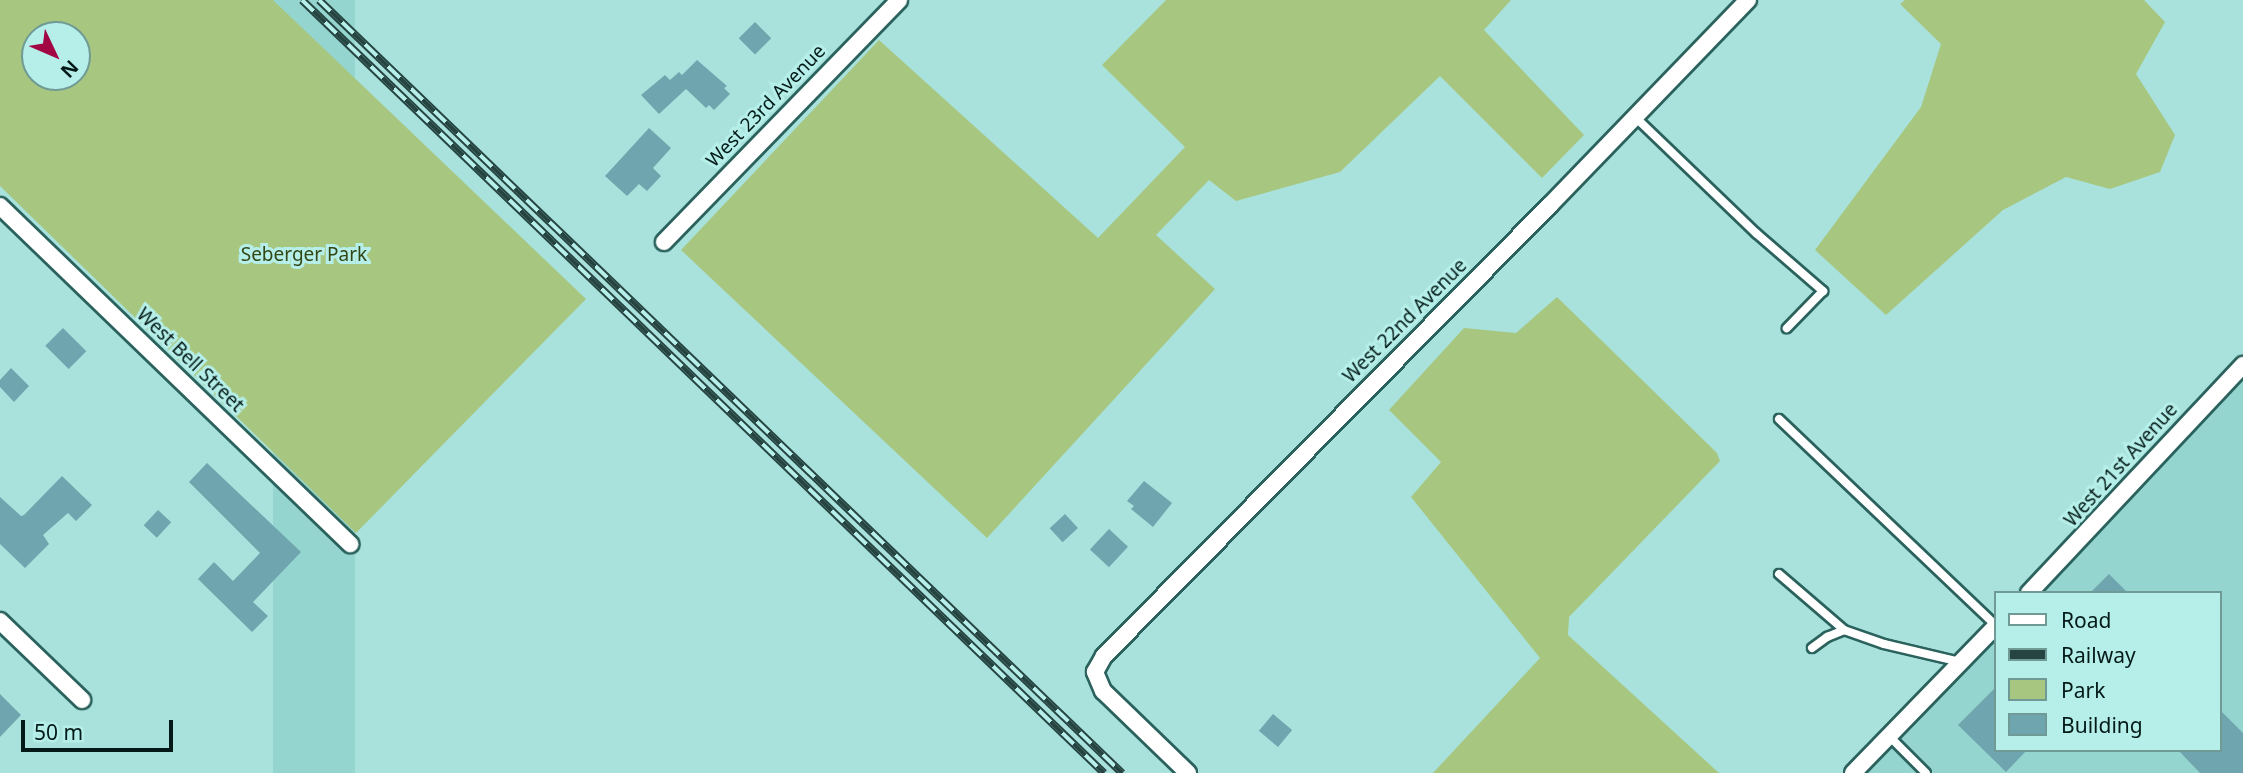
<!DOCTYPE html>
<html>
<head>
<meta charset="utf-8">
<style>
  body { margin:0 }
  #map { position:relative; width:2243px; height:773px; overflow:hidden; background:#a9e2dc; font-family:"Noto Sans",sans-serif }
  div>[style] { position:absolute }
  [style*='--x'] { left:calc(var(--x)*1px); top:calc(var(--y)*1px); width:calc(var(--w)*1px); rotate:calc(var(--a)*1deg) }
  .built>* { inset:0; background:#94d5cf; transform-origin:0 0 }
  .green>* { inset:0; background:#a7c780 }
  .building>* { inset:0; background:#6fa5ae; transform-origin:0 0 }
  .roads { filter:drop-shadow(2px 0 #2b625d) drop-shadow(-2px 0 #2b625d) drop-shadow(0 2px #2b625d) drop-shadow(0 -2px #2b625d) }
  .lane>* { height:8px; margin:-4px; padding:0 4px; transform-origin:4px; border-radius:4px; background:#fff }
  .street>* { height:16px; margin:-8px; padding:0 8px; transform-origin:8px; border-radius:8px; background:#fff }
  .rail>* { height:8px; margin-top:-4px; transform-origin:0; background:repeating-linear-gradient(90deg,#b6efe9 0 16px,#264441 0 32px); box-sizing:border-box; border-block:2px solid #264441 }
  span { translate:-50% -50%; white-space:nowrap; text-align:center; line-height:1.15; -webkit-text-stroke:6px #b6efe9; paint-order:stroke }
  .street-label { font-size:19px; color:#041a18 }
  .park-label { font-size:19px; color:#334714 }
  .legend { position:absolute; left:1994px; top:591px; width:228px; height:161px; box-sizing:border-box; background:#b6efe9; border:2px solid #6f9a95; margin:0; padding:9px 12px; list-style:none; font-size:21px; color:#041a18 }
  .legend li { display:flex; align-items:center; gap:14px; height:35px }
  .legend b { width:35px; border:2px solid #6f9a95 }
  .north { position:absolute; left:21px; top:21px; width:70px; height:70px; box-sizing:border-box; background:#b6efe9; border:2px solid #6f9a95; border-radius:50%; rotate:134deg; font-size:19px; font-weight:700; line-height:28px; text-align:center; color:#041a18 }
  .north::after { content:''; display:block; margin:auto; width:24px; height:32px; background:#a20743; clip-path:polygon(50% 0,100% 100%,50% 72%,0 100%) }
  .scale { position:absolute; left:21px; top:720px; width:152px; height:32px; box-sizing:border-box; border:4px solid #041a18; border-top:0; padding-left:9px; font-size:21px; line-height:24px; white-space:nowrap; color:#041a18; -webkit-text-stroke:5px #b6efe9; paint-order:stroke }
</style>
</head>
<body>
<div id="map">
  <div class="built">
    <i style="left:273px;top:0;width:82px;height:1114px"></i>
    <i style="clip-path:polygon(2243px 377px,2243px 773px,1862px 773px,1996px 634px,1996px 750px,2220px 750px,2220px 593px,2036px 593px)"></i>
  </div>
  <div class="green">
    <i style="clip-path:polygon(evenodd,0 0,273px 0,586px 299px,356px 533px,0 186px,0 0,77px 35px,77px 77px,35px 77px,35px 35px,77px 35px)"></i>
    <i style="clip-path:polygon(1166px 0,1511px 0,1484px 30px,1584px 135px,1542px 178px,1440px 76px,1340px 172px,1236px 201px,1209px 180px,1156px 235px,1215px 289px,987px 538px,681px 250px,879px 40px,1098px 238px,1185px 147px,1102px 65px)"></i>
    <i style="clip-path:polygon(1905px 0,2144px 0,2165px 22px,2136px 74px,2175px 135px,2160px 172px,2110px 189px,2066px 177px,2003px 210px,1886px 315px,1815px 250px,1921px 107px,1941px 44px,1900px 4px)"></i>
    <i style="clip-path:polygon(1557px 297px,1717px 453px,1720px 461px,1569px 617px,1568px 635px,1719px 773px,1433px 773px,1540px 658px,1411px 497px,1441px 462px,1389px 410px,1464px 328px,1516px 333px)"></i>
  </div>
  <div class="building">
    <i style="left:755px;top:22px;width:23px;height:23px;rotate:45deg"></i>
    <i style="clip-path:polygon(697px 60px,727px 86px,724px 88px,730px 94px,714px 110px,709px 105px,706px 108px,686px 89px,659px 114px,641px 95px,665px 75px,670px 80px,679px 72px,682px 75px)"></i>
    <i style="clip-path:polygon(649px 128px,671px 148px,653px 168px,661px 176px,647px 191px,639px 184px,627px 196px,605px 176px)"></i>
    <i style="left:63px;top:328px;width:33px;height:25px;rotate:45deg"></i>
    <i style="clip-path:polygon(11px 368px,29px 386px,14px 402px,0 387px,0 380px)"></i>
    <i style="clip-path:polygon(207px 463px,301px 552px,253px 602px,268px 616px,252px 632px,198px 579px,214px 562px,233px 581px,260px 553px,189px 482px)"></i>
    <i style="clip-path:polygon(62px 476px,92px 505px,76px 521px,68px 513px,43px 535px,49px 544px,25px 568px,0 544px,0 497px,21px 516px,24px 515px)"></i>
    <i style="clip-path:polygon(1144px 481px,1172px 503px,1153px 527px,1131px 509px,1134px 506px,1127px 501px)"></i>
    <i style="left:158px;top:510px;width:18px;height:21px;rotate:43deg"></i>
    <i style="left:1065px;top:514px;width:19px;height:21px;rotate:47deg"></i>
    <i style="left:1109px;top:529px;width:26px;height:28px;rotate:43deg"></i>
    <i style="clip-path:polygon(2109px 574px,2128px 593px,2090px 593px)"></i>
    <i style="clip-path:polygon(1996px 687px,1996px 750px,2027px 750px,2006px 772px,1958px 725px)"></i>
    <i style="clip-path:polygon(0 694px,21px 715px,0 737px)"></i>
    <i style="clip-path:polygon(2220px 710px,2243px 733px,2243px 773px,2200px 773px,2178px 750px,2220px 750px)"></i>
    <i style="left:1273px;top:714px;width:25px;height:22px;rotate:40deg"></i>
  </div>
  <div class="roads">
    <div class="lane">
      <i style="--x:1635;--y:117;--w:168;--a:43.8"></i>
      <i style="--x:1756;--y:233;--w:89;--a:40.9"></i>
      <i style="--x:1823;--y:291;--w:52;--a:134.2"></i>
      <i style="--x:1779;--y:419;--w:300;--a:43.6"></i>
      <i style="--x:1779;--y:574;--w:86;--a:40.7"></i>
      <i style="--x:1844;--y:630;--w:42;--a:19.3"></i>
      <i style="--x:1884;--y:644;--w:79;--a:13.2"></i>
      <i style="--x:1812;--y:648;--w:19;--a:-36"></i>
      <i style="--x:1827;--y:637;--w:18;--a:-22"></i>
      <i style="--x:1889;--y:736;--w:52;--a:45"></i>
    </div>
    <div class="street">
      <i style="--x:0;--y:206;--w:487;--a:44"></i>
      <i style="--x:664;--y:242;--w:337;--a:-45.8"></i>
      <i style="--x:2029;--y:593;--w:313;--a:-46.8"></i>
      <i style="--x:0;--y:621;--w:114;--a:43.9"></i>
      <i style="--x:1188;--y:773;--w:118;--a:-136"></i>
      <i style="--x:1103;--y:691;--w:21;--a:-113"></i>
      <i style="--x:1095;--y:672;--w:18;--a:-61"></i>
      <i style="--x:1104;--y:656;--w:634;--a:-45.32"></i>
      <i style="--x:1550;--y:205;--w:285;--a:-46"></i>
      <i style="--x:1853;--y:773;--w:205;--a:-45.8"></i>
    </div>
  </div>
  <div class="rail">
    <i style="--x:302;--y:0;--w:1114;--a:43.95"></i>
    <i style="--x:319;--y:0;--w:1115;--a:43.91"></i>
  </div>
  <div class="street-label">
    <span style="left:766px;top:106px;rotate:-46deg">West 23rd Avenue</span>
    <span style="left:1405px;top:321px;rotate:-45deg">West 22nd Avenue</span>
    <span style="left:190px;top:360px;rotate:44deg">West Bell Street</span>
    <span style="left:2121px;top:465px;rotate:-48deg">West 21st Avenue</span>
  </div>
  <div class="park-label">
    <span style="left:304px;top:255px">Seberger Park</span>
  </div>
  <ul class="legend">
  <li><b style="height:9px;background:#fff"></b>Road</li>
  <li><b style="height:9px;background:#264441"></b>Railway</li>
  <li><b style="height:19px;background:#a7c780"></b>Park</li>
  <li><b style="height:19px;background:#6fa5ae"></b>Building</li>
  </ul>
  <div class="north">N</div>
  <div class="scale">50 m</div>
</div>
</body>
</html>
